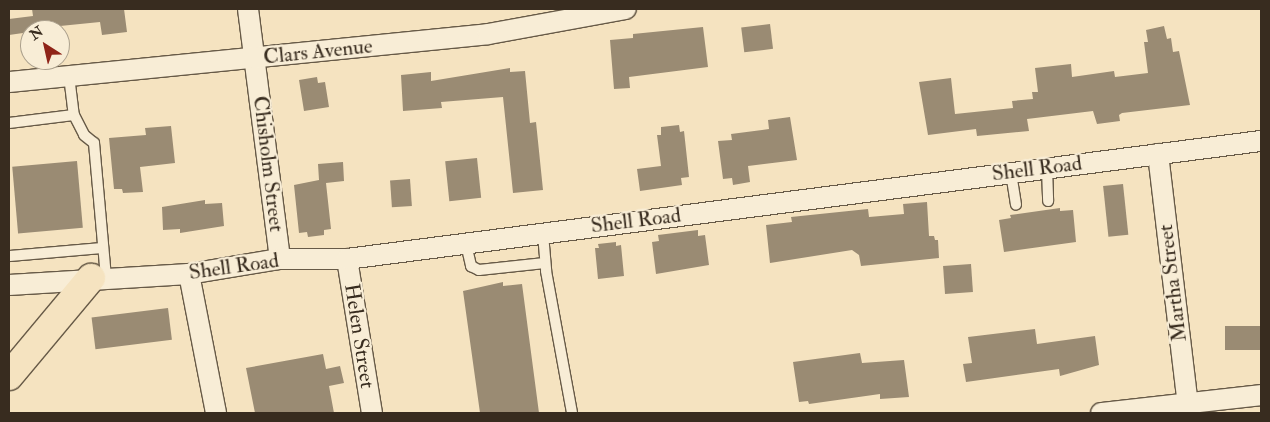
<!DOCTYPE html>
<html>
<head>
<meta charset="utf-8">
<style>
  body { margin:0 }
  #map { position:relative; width:1270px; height:422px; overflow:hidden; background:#f5e3c0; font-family:"IM FELL Double Pica",serif }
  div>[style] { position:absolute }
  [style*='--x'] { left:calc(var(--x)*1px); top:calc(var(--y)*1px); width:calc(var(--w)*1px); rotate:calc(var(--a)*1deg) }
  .building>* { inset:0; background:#9a8b73; transform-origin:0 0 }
  .roads { filter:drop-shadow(1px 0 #675a47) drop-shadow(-1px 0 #675a47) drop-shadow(0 1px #675a47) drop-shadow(0 -1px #675a47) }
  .service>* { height:10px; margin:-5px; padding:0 5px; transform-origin:5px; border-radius:5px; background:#f8edd6 }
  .minor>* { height:20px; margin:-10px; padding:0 10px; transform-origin:10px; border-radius:10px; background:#f8edd6 }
  .primary>* { height:28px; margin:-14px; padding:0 14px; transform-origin:14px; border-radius:14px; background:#f5e3c0 }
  span { translate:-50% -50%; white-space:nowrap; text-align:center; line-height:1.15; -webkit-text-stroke:4.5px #f8edd6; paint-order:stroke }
  .street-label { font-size:21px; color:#382c1f }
  .frame { position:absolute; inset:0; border:10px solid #382c1f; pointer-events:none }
  .north { position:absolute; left:20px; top:20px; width:50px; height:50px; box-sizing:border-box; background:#f8edd6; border:1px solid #aba08d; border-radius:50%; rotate:325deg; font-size:14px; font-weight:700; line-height:20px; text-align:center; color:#382c1f }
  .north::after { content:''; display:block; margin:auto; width:18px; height:22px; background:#8f2418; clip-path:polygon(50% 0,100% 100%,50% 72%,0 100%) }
</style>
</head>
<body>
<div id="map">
  <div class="building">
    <i style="clip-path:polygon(32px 9px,124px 9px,127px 32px,102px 35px,100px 22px,60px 26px,60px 38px,60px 30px,30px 30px,30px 48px,24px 49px,23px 33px,9px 35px,9px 19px,33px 16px)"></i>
    <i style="left:770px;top:24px;width:25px;height:29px;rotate:83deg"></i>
    <i style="clip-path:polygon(1164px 26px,1167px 39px,1171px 38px,1173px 52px,1179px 51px,1190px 105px,1122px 113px,1119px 115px,1120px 121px,1097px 124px,1093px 111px,1027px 119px,1029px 131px,977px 136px,976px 129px,928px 135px,919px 82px,951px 78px,955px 114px,1013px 108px,1012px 101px,1033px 99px,1032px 92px,1038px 92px,1035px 68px,1071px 64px,1072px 77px,1114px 71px,1115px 77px,1148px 73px,1144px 42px,1148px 42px,1146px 30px)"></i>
    <i style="clip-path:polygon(703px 27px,708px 67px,629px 77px,630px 88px,614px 89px,610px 40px,633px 38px,633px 34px)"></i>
    <i style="clip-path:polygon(510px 68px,510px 72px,525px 71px,530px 123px,536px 122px,543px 190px,513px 193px,503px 97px,441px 102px,442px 108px,403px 111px,401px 75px,431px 72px,431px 81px)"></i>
    <i style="clip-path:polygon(317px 77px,318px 83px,325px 82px,329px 107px,304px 111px,299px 80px)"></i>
    <i style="clip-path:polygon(790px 117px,797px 160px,748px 166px,750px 182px,733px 185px,732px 178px,723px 179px,718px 141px,732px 140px,731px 134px,769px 129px,768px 120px)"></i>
    <i style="clip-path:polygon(679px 125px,680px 132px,684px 131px,689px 177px,681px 178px,682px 185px,640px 191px,637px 169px,661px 166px,657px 135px,661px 135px,661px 127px)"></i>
    <i style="clip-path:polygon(171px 126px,175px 163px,140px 167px,143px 192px,123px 193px,122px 189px,114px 189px,109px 138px,146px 135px,145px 128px)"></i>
    <i style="left:477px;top:158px;width:40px;height:32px;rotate:84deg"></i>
    <i style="left:77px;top:161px;width:67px;height:65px;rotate:85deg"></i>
    <i style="clip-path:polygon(343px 162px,344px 181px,326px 183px,331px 229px,324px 230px,324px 235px,308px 237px,307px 232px,299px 233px,294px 185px,319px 180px,318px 164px)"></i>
    <i style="left:410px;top:179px;width:27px;height:20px;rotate:86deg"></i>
    <i style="left:1123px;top:184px;width:51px;height:20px;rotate:84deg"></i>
    <i style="clip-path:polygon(205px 200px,205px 204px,222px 203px,224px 226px,180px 233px,180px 229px,163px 230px,162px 207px)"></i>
    <i style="clip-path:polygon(927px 202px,929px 236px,934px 236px,935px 240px,938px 240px,939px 258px,861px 266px,859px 255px,852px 250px,770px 263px,766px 225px,792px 222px,791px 217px,868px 209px,869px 217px,904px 214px,903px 204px)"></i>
    <i style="clip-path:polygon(1060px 208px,1060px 211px,1073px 210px,1076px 242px,1004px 252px,999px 220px,1011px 218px,1010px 215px)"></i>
    <i style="clip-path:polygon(698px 230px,698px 236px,705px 235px,709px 265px,656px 274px,652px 242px,659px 241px,658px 235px)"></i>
    <i style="clip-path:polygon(616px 242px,616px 246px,621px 245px,624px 276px,598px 279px,595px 248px,599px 248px,598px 244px)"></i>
    <i style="left:971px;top:264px;width:28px;height:28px;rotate:86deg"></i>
    <i style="clip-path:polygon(503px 282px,503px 286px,522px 284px,539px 413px,480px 413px,463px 291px)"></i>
    <i style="left:168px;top:308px;width:32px;height:77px;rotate:83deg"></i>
    <i style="left:1261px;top:326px;width:24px;height:36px;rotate:90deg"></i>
    <i style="clip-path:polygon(1035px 329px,1037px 344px,1095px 336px,1099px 365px,1060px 376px,1059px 369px,966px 382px,963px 364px,972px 363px,968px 337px)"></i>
    <i style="clip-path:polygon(860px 353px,862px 363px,904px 360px,909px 397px,880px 399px,880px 394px,809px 404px,808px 401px,799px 402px,793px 362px)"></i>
    <i style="clip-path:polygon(323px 354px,326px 369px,340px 366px,344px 383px,329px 386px,334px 413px,255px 413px,246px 368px)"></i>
  </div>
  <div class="roads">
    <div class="service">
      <i style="--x:69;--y:76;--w:39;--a:83"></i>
      <i style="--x:9;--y:123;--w:65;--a:-7"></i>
      <i style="--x:74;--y:115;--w:22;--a:63"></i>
      <i style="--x:84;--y:135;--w:13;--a:39"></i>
      <i style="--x:94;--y:143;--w:135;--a:84.9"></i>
      <i style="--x:1047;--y:168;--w:33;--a:88"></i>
      <i style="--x:1011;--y:173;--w:32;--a:81"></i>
      <i style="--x:543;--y:234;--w:37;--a:85"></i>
      <i style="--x:546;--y:271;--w:144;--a:79.6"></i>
      <i style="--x:466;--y:244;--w:23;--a:77"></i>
      <i style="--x:471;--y:266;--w:9;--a:27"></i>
      <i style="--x:479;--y:270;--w:66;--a:-6.1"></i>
      <i style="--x:9;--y:256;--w:94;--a:-4.9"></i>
    </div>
    <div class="minor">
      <i style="--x:248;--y:9;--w:252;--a:82.7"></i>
      <i style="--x:9;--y:82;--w:481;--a:-5.7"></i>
      <i style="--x:488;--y:34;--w:140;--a:-10.3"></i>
      <i style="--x:1158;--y:154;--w:261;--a:83.2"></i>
      <i style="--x:347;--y:259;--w:156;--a:80.8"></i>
      <i style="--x:189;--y:274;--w:142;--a:79"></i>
      <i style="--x:9;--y:285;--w:180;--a:-3.5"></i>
      <i style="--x:189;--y:274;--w:92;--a:-9.4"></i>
      <i style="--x:280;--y:259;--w:67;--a:0"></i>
      <i style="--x:347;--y:259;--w:922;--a:-7.36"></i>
      <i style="--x:1101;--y:413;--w:161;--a:-6.4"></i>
    </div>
    <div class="primary">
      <i style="--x:9;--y:376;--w:128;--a:-50.1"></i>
    </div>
  </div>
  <div class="street-label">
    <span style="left:318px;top:52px;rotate:-6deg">Clars Avenue</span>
    <span style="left:268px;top:164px;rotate:83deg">Chisholm Street</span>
    <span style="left:1037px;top:169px;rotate:-7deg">Shell Road</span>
    <span style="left:636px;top:221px;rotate:-7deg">Shell Road</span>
    <span style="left:234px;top:267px;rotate:-8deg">Shell Road</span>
    <span style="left:1173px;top:283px;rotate:-97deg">Martha Street</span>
    <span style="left:359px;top:336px;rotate:81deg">Helen Street</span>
  </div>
  <div class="frame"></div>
  <div class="north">N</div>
</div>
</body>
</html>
